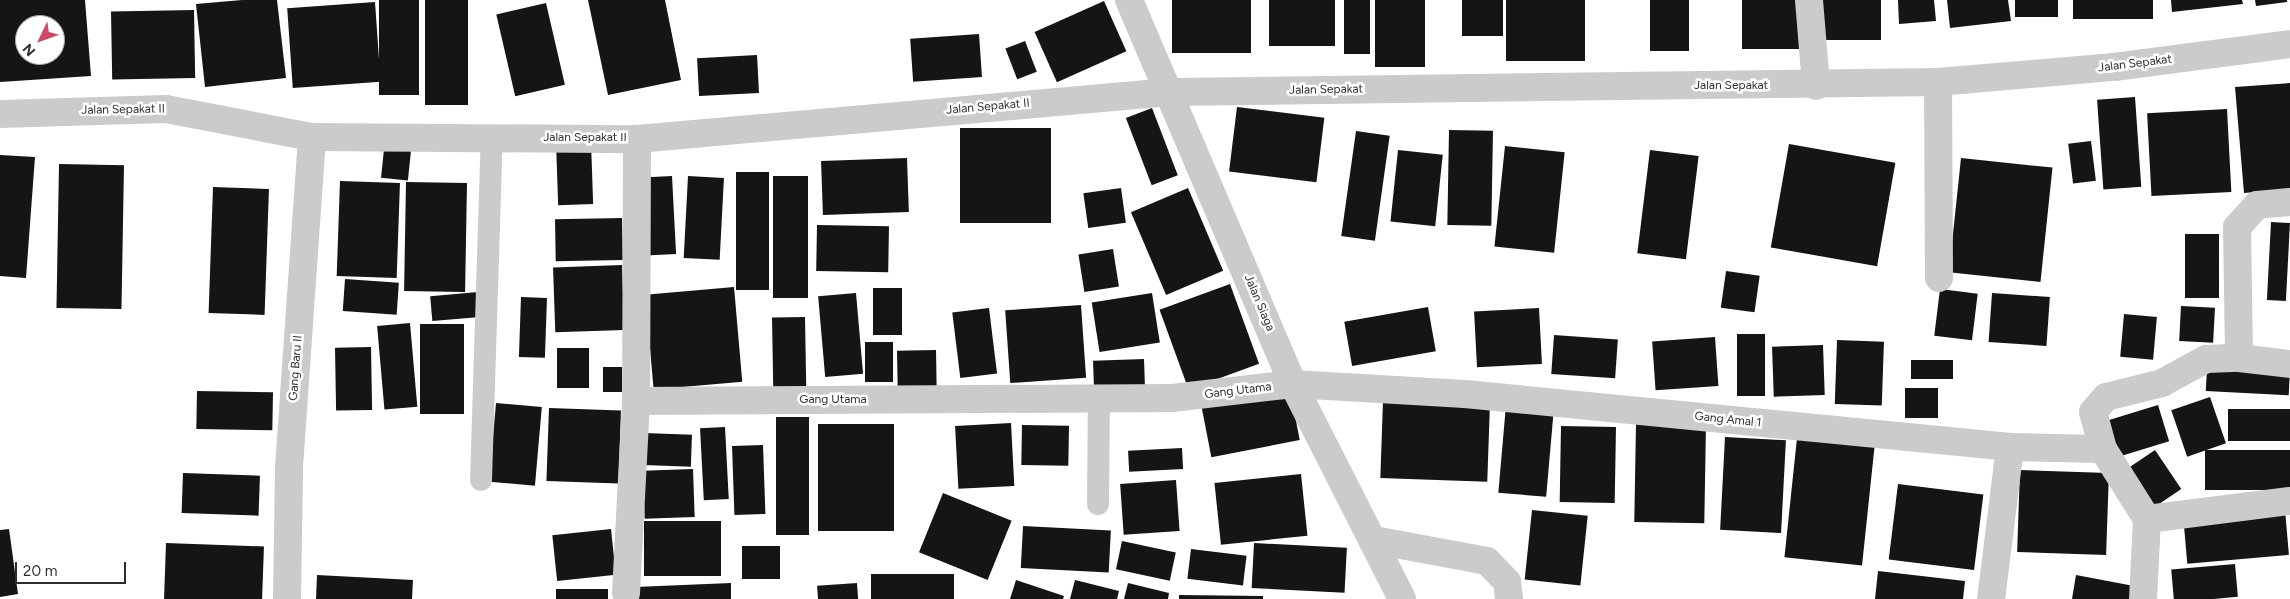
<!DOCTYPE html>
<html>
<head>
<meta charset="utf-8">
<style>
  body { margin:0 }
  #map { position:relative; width:2290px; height:599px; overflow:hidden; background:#fff; font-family:Figtree,sans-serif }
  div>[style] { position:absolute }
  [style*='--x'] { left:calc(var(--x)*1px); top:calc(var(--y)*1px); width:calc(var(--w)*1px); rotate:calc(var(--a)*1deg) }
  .building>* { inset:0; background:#151515; transform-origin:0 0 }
  .service>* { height:22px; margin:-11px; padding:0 11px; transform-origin:11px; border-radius:11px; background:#cbcbcb }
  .minor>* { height:28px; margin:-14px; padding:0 14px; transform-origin:14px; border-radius:14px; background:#cbcbcb }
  span { translate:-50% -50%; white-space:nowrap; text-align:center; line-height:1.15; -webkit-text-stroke:5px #fff; paint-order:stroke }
  .street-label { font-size:12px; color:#2e2e2e }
  .north { position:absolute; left:15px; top:15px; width:50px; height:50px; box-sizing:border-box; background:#fff; border:1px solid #ababab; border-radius:50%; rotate:228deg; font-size:14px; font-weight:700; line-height:20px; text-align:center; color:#2e2e2e }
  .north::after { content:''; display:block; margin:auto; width:18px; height:22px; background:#d04667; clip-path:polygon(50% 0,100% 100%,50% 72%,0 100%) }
  .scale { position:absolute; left:15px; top:562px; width:111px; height:22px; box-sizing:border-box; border:2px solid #2e2e2e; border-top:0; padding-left:6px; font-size:15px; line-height:18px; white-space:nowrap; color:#2e2e2e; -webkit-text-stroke:4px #fff; paint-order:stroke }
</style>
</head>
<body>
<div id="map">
  <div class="building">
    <i style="clip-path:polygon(evenodd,0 0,85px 0,91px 76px,0 82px,0 0,25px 25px,55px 25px,55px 55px,25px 55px,25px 25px)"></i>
    <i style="clip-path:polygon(242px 0,277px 0,286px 78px,205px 87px,196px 4px)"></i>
    <i style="left:379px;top:0;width:40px;height:95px"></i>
    <i style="left:425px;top:0;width:43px;height:105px"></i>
    <i style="clip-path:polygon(588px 0,665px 0,681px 80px,608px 95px)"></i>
    <i style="left:1172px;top:0;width:79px;height:53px"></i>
    <i style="left:1269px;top:0;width:66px;height:46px"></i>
    <i style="left:1344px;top:0;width:26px;height:54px"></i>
    <i style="left:1375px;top:0;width:50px;height:67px"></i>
    <i style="left:1462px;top:0;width:41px;height:36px"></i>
    <i style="left:1506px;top:0;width:79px;height:61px"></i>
    <i style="left:1650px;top:0;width:39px;height:51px"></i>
    <i style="left:1742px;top:0;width:61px;height:49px"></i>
    <i style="left:1822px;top:0;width:59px;height:40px"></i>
    <i style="clip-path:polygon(1898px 0,1934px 0,1936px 21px,1899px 24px)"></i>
    <i style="clip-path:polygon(1947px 0,2008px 0,2011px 21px,1950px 28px)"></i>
    <i style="left:2015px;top:0;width:43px;height:17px"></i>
    <i style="left:2073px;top:0;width:80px;height:19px"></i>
    <i style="clip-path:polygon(2171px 0,2242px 0,2243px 4px,2172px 12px)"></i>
    <i style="clip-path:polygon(2255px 0,2287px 0,2287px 2px,2256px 6px)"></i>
    <i style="left:1104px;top:1px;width:55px;height:76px;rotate:66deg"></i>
    <i style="left:375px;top:2px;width:80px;height:88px;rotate:86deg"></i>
    <i style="left:546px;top:3px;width:84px;height:51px;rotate:77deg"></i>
    <i style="left:194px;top:10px;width:68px;height:83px;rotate:89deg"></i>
    <i style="left:979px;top:34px;width:43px;height:69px;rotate:86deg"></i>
    <i style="left:1025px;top:41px;width:33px;height:21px;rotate:69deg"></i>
    <i style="left:757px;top:55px;width:38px;height:60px;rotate:87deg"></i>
    <i style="clip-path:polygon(2290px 83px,2290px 189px,2244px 193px,2235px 87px)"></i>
    <i style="left:2135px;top:97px;width:90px;height:38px;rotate:86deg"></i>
    <i style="left:1237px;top:107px;width:88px;height:65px;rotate:7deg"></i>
    <i style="left:1152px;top:108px;width:72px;height:28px;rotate:69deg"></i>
    <i style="left:2227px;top:109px;width:83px;height:80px;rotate:87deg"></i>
    <i style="left:960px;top:128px;width:91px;height:95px"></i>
    <i style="left:1449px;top:130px;width:44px;height:95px;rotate:1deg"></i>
    <i style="left:1356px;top:131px;width:34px;height:106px;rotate:8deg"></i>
    <i style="left:385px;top:140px;width:27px;height:38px;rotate:6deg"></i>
    <i style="left:2091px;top:141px;width:40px;height:23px;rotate:83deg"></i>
    <i style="left:591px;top:142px;width:62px;height:35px;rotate:88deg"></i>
    <i style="left:1789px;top:144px;width:108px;height:105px;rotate:10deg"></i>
    <i style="left:1505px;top:146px;width:60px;height:101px;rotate:6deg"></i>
    <i style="left:1398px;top:150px;width:45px;height:72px;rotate:6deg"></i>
    <i style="left:1650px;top:150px;width:49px;height:104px;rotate:7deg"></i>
    <i style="clip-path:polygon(0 155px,35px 157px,26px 278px,0 276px)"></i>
    <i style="left:907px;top:158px;width:54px;height:86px;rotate:88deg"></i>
    <i style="left:1961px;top:158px;width:92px;height:115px;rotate:6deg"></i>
    <i style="left:59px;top:164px;width:65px;height:144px;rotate:1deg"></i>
    <i style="left:736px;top:172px;width:33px;height:118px"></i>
    <i style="left:672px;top:176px;width:78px;height:30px;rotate:87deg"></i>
    <i style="left:688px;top:176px;width:36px;height:82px;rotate:3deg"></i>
    <i style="left:773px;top:176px;width:35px;height:122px"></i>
    <i style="left:340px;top:181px;width:60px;height:95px;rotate:2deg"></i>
    <i style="left:406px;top:182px;width:61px;height:109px;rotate:1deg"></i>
    <i style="left:213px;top:187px;width:56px;height:126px;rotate:2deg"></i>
    <i style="left:1121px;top:188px;width:35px;height:38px;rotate:82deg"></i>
    <i style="left:1188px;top:188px;width:90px;height:62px;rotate:67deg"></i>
    <i style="left:622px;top:218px;width:42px;height:67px;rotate:89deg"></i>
    <i style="left:2271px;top:222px;width:19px;height:78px;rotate:3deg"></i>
    <i style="left:817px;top:225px;width:72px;height:46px;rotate:1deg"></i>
    <i style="left:2185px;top:234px;width:34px;height:64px"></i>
    <i style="left:1113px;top:249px;width:38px;height:35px;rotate:81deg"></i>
    <i style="left:622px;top:265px;width:65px;height:69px;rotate:88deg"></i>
    <i style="left:1726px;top:271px;width:34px;height:37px;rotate:8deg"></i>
    <i style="left:345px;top:279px;width:54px;height:32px;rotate:4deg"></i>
    <i style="left:1230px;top:284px;width:85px;height:75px;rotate:70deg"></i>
    <i style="left:734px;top:287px;width:95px;height:89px;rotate:85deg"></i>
    <i style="left:873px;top:288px;width:29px;height:47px"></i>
    <i style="left:1940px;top:289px;width:38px;height:47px;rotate:7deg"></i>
    <i style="left:478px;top:292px;width:25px;height:48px;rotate:85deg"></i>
    <i style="left:856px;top:293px;width:81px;height:38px;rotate:85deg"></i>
    <i style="left:1152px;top:293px;width:50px;height:61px;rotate:81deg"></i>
    <i style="left:1992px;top:293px;width:58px;height:49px;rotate:4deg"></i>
    <i style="left:521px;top:297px;width:26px;height:60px;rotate:2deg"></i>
    <i style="left:1081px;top:305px;width:73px;height:76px;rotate:86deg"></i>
    <i style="left:2181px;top:306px;width:34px;height:35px;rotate:3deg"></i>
    <i style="left:1428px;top:307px;width:45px;height:85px;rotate:80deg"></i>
    <i style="left:989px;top:308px;width:66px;height:37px;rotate:83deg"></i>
    <i style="left:1539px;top:308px;width:56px;height:65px;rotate:87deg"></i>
    <i style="left:2124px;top:314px;width:33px;height:43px;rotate:5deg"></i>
    <i style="left:805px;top:317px;width:82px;height:33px;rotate:89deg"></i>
    <i style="left:410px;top:323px;width:84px;height:33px;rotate:85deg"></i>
    <i style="left:420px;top:324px;width:44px;height:90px"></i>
    <i style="left:1737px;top:334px;width:28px;height:62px"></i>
    <i style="left:1554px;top:335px;width:64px;height:39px;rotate:4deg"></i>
    <i style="left:1715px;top:337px;width:49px;height:63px;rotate:86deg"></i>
    <i style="left:1837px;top:340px;width:47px;height:64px;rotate:2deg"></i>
    <i style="left:865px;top:342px;width:28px;height:40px"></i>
    <i style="left:1823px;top:345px;width:50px;height:51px;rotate:88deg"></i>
    <i style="left:371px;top:347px;width:63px;height:36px;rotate:89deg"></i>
    <i style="left:557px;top:348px;width:32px;height:40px"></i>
    <i style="left:936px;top:350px;width:42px;height:39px;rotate:89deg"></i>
    <i style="left:1144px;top:359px;width:30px;height:51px;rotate:88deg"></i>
    <i style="left:1911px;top:360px;width:42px;height:19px"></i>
    <i style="left:603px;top:367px;width:19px;height:25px"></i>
    <i style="left:2207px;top:368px;width:83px;height:23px;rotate:3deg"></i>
    <i style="left:1905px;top:388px;width:33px;height:30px"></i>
    <i style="left:1290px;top:390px;width:51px;height:90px;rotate:79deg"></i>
    <i style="left:197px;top:391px;width:76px;height:38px;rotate:1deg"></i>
    <i style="left:2210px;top:397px;width:49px;height:41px;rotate:71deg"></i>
    <i style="left:1383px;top:401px;width:107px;height:77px;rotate:2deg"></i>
    <i style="left:496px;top:403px;width:46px;height:79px;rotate:5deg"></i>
    <i style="left:1506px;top:405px;width:48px;height:88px;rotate:5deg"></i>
    <i style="left:2158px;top:405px;width:38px;height:52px;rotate:73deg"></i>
    <i style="left:549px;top:408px;width:72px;height:73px;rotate:2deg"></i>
    <i style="left:2290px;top:409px;width:32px;height:62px;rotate:90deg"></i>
    <i style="left:776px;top:417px;width:33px;height:118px"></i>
    <i style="left:1011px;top:423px;width:63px;height:56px;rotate:87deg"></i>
    <i style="left:818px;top:424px;width:76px;height:107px"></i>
    <i style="left:1636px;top:424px;width:70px;height:98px;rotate:1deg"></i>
    <i style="left:1022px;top:425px;width:47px;height:40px;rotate:1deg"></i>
    <i style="left:1561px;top:426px;width:55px;height:76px;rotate:1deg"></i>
    <i style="left:725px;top:427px;width:72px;height:25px;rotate:87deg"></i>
    <i style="left:644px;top:433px;width:48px;height:32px;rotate:2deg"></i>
    <i style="left:1725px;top:437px;width:61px;height:93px;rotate:3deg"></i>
    <i style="left:1797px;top:438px;width:78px;height:120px;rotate:6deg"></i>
    <i style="left:763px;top:445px;width:69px;height:31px;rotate:88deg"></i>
    <i style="left:1182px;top:448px;width:21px;height:54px;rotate:87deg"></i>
    <i style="left:2155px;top:450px;width:47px;height:37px;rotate:56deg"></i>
    <i style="left:2290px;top:450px;width:40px;height:85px;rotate:90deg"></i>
    <i style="left:693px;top:469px;width:48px;height:50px;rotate:88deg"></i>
    <i style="left:2020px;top:470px;width:89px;height:82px;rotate:2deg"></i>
    <i style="left:183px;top:473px;width:77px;height:40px;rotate:2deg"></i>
    <i style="left:1301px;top:474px;width:62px;height:87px;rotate:84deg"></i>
    <i style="left:1176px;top:480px;width:51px;height:56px;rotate:86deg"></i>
    <i style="left:1898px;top:484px;width:86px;height:76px;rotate:7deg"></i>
    <i style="left:943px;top:493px;width:74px;height:64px;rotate:22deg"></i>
    <i style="left:1532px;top:510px;width:56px;height:70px;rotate:6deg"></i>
    <i style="left:2285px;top:510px;width:45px;height:102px;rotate:85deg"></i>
    <i style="left:721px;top:521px;width:55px;height:77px;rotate:90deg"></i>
    <i style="left:1023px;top:526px;width:88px;height:42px;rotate:3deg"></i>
    <i style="clip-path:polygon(9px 529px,18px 594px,0 597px,0 530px)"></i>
    <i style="left:611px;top:529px;width:46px;height:59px;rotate:84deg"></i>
    <i style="left:1122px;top:541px;width:55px;height:29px;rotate:12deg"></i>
    <i style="left:166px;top:543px;width:98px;height:56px;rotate:2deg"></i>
    <i style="left:1254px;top:543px;width:93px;height:45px;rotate:3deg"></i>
    <i style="left:742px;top:546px;width:38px;height:33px"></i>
    <i style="left:1191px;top:549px;width:56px;height:30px;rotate:7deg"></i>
    <i style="left:2235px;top:564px;width:33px;height:64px;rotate:85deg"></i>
    <i style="clip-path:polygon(1878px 571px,1965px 581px,1963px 599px,1875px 599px)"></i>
    <i style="left:871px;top:574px;width:83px;height:25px"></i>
    <i style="clip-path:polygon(317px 575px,413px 580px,412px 599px,316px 599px)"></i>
    <i style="clip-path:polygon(2076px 575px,2134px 586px,2132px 599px,2072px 599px)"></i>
    <i style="clip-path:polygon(1016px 580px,1064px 596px,1063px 599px,1010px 599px)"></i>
    <i style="clip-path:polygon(1075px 580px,1119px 591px,1117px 599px,1070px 599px)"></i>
    <i style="clip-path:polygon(731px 583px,731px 599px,635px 599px,635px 587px)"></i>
    <i style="left:857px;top:583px;width:16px;height:40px;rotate:86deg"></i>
    <i style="clip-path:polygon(1128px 583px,1169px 593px,1168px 599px,1124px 599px)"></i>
    <i style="left:608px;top:589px;width:10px;height:52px;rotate:90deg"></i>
    <i style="clip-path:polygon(1179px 595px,1263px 596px,1263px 599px,1179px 599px)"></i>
  </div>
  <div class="service">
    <i style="--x:481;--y:480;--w:342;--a:-88.2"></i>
    <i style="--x:1098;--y:504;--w:105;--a:-89.5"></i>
  </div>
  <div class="minor">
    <i style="--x:1129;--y:0;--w:418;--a:66.9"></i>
    <i style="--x:1293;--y:384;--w:241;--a:63.1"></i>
    <i style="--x:1809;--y:0;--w:86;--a:85.3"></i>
    <i style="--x:1938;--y:82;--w:196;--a:89.7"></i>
    <i style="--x:0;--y:114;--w:166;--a:-1.7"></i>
    <i style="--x:166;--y:109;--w:149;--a:10.9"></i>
    <i style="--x:312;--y:137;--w:325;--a:0.4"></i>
    <i style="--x:637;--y:139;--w:535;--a:-5.04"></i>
    <i style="--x:1170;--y:92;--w:768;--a:-0.75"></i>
    <i style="--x:1938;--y:82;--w:177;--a:-4.9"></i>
    <i style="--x:2114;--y:67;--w:177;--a:-7.4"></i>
    <i style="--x:637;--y:139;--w:262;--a:90.2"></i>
    <i style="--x:636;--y:401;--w:536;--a:-0.32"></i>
    <i style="--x:1172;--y:398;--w:122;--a:-6.6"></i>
    <i style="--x:1293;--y:384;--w:172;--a:3.3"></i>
    <i style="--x:1465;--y:394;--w:548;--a:5.55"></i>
    <i style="--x:2010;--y:447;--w:153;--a:97.1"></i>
    <i style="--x:2290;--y:202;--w:33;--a:175"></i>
    <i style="--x:2257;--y:205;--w:30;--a:132"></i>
    <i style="--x:2237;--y:227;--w:131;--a:89.1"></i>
    <i style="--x:2239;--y:358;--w:51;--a:6.7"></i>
    <i style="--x:2010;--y:447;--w:93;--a:1.2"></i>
    <i style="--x:2147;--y:519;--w:83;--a:-122.2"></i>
    <i style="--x:2103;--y:449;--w:38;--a:-105"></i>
    <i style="--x:2093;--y:412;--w:20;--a:-49"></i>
    <i style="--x:2106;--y:397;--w:58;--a:-14"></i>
    <i style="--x:2162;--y:383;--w:50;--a:-28.6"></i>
    <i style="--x:2206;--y:359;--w:33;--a:-2"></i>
    <i style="--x:1374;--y:540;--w:115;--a:10.5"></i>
    <i style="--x:1487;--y:561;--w:29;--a:46"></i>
    <i style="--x:1507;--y:582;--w:17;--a:83"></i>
    <i style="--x:626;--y:593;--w:192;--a:-87"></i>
    <i style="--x:287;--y:599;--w:132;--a:-89.1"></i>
    <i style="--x:289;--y:467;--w:331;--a:-86"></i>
    <i style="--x:2143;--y:599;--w:80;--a:-87.1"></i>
    <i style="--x:2147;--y:519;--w:144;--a:-7.2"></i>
  </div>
  <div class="street-label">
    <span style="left:2135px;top:64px;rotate:-7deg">Jalan Sepakat</span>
    <span style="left:1731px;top:86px">Jalan Sepakat</span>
    <span style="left:1326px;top:90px;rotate:-1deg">Jalan Sepakat</span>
    <span style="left:988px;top:107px;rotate:-5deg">Jalan Sepakat II</span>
    <span style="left:123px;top:110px;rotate:-1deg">Jalan Sepakat II</span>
    <span style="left:585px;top:138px">Jalan Sepakat II</span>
    <span style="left:1259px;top:303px;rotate:67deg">Jalan Siaga</span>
    <span style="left:296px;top:368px;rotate:-86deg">Gang Baru II</span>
    <span style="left:1238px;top:391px;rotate:-7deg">Gang Utama</span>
    <span style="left:833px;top:400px">Gang Utama</span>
    <span style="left:1728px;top:420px;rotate:6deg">Gang Amal 1</span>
  </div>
  <div class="north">N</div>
  <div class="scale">20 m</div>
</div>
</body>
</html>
